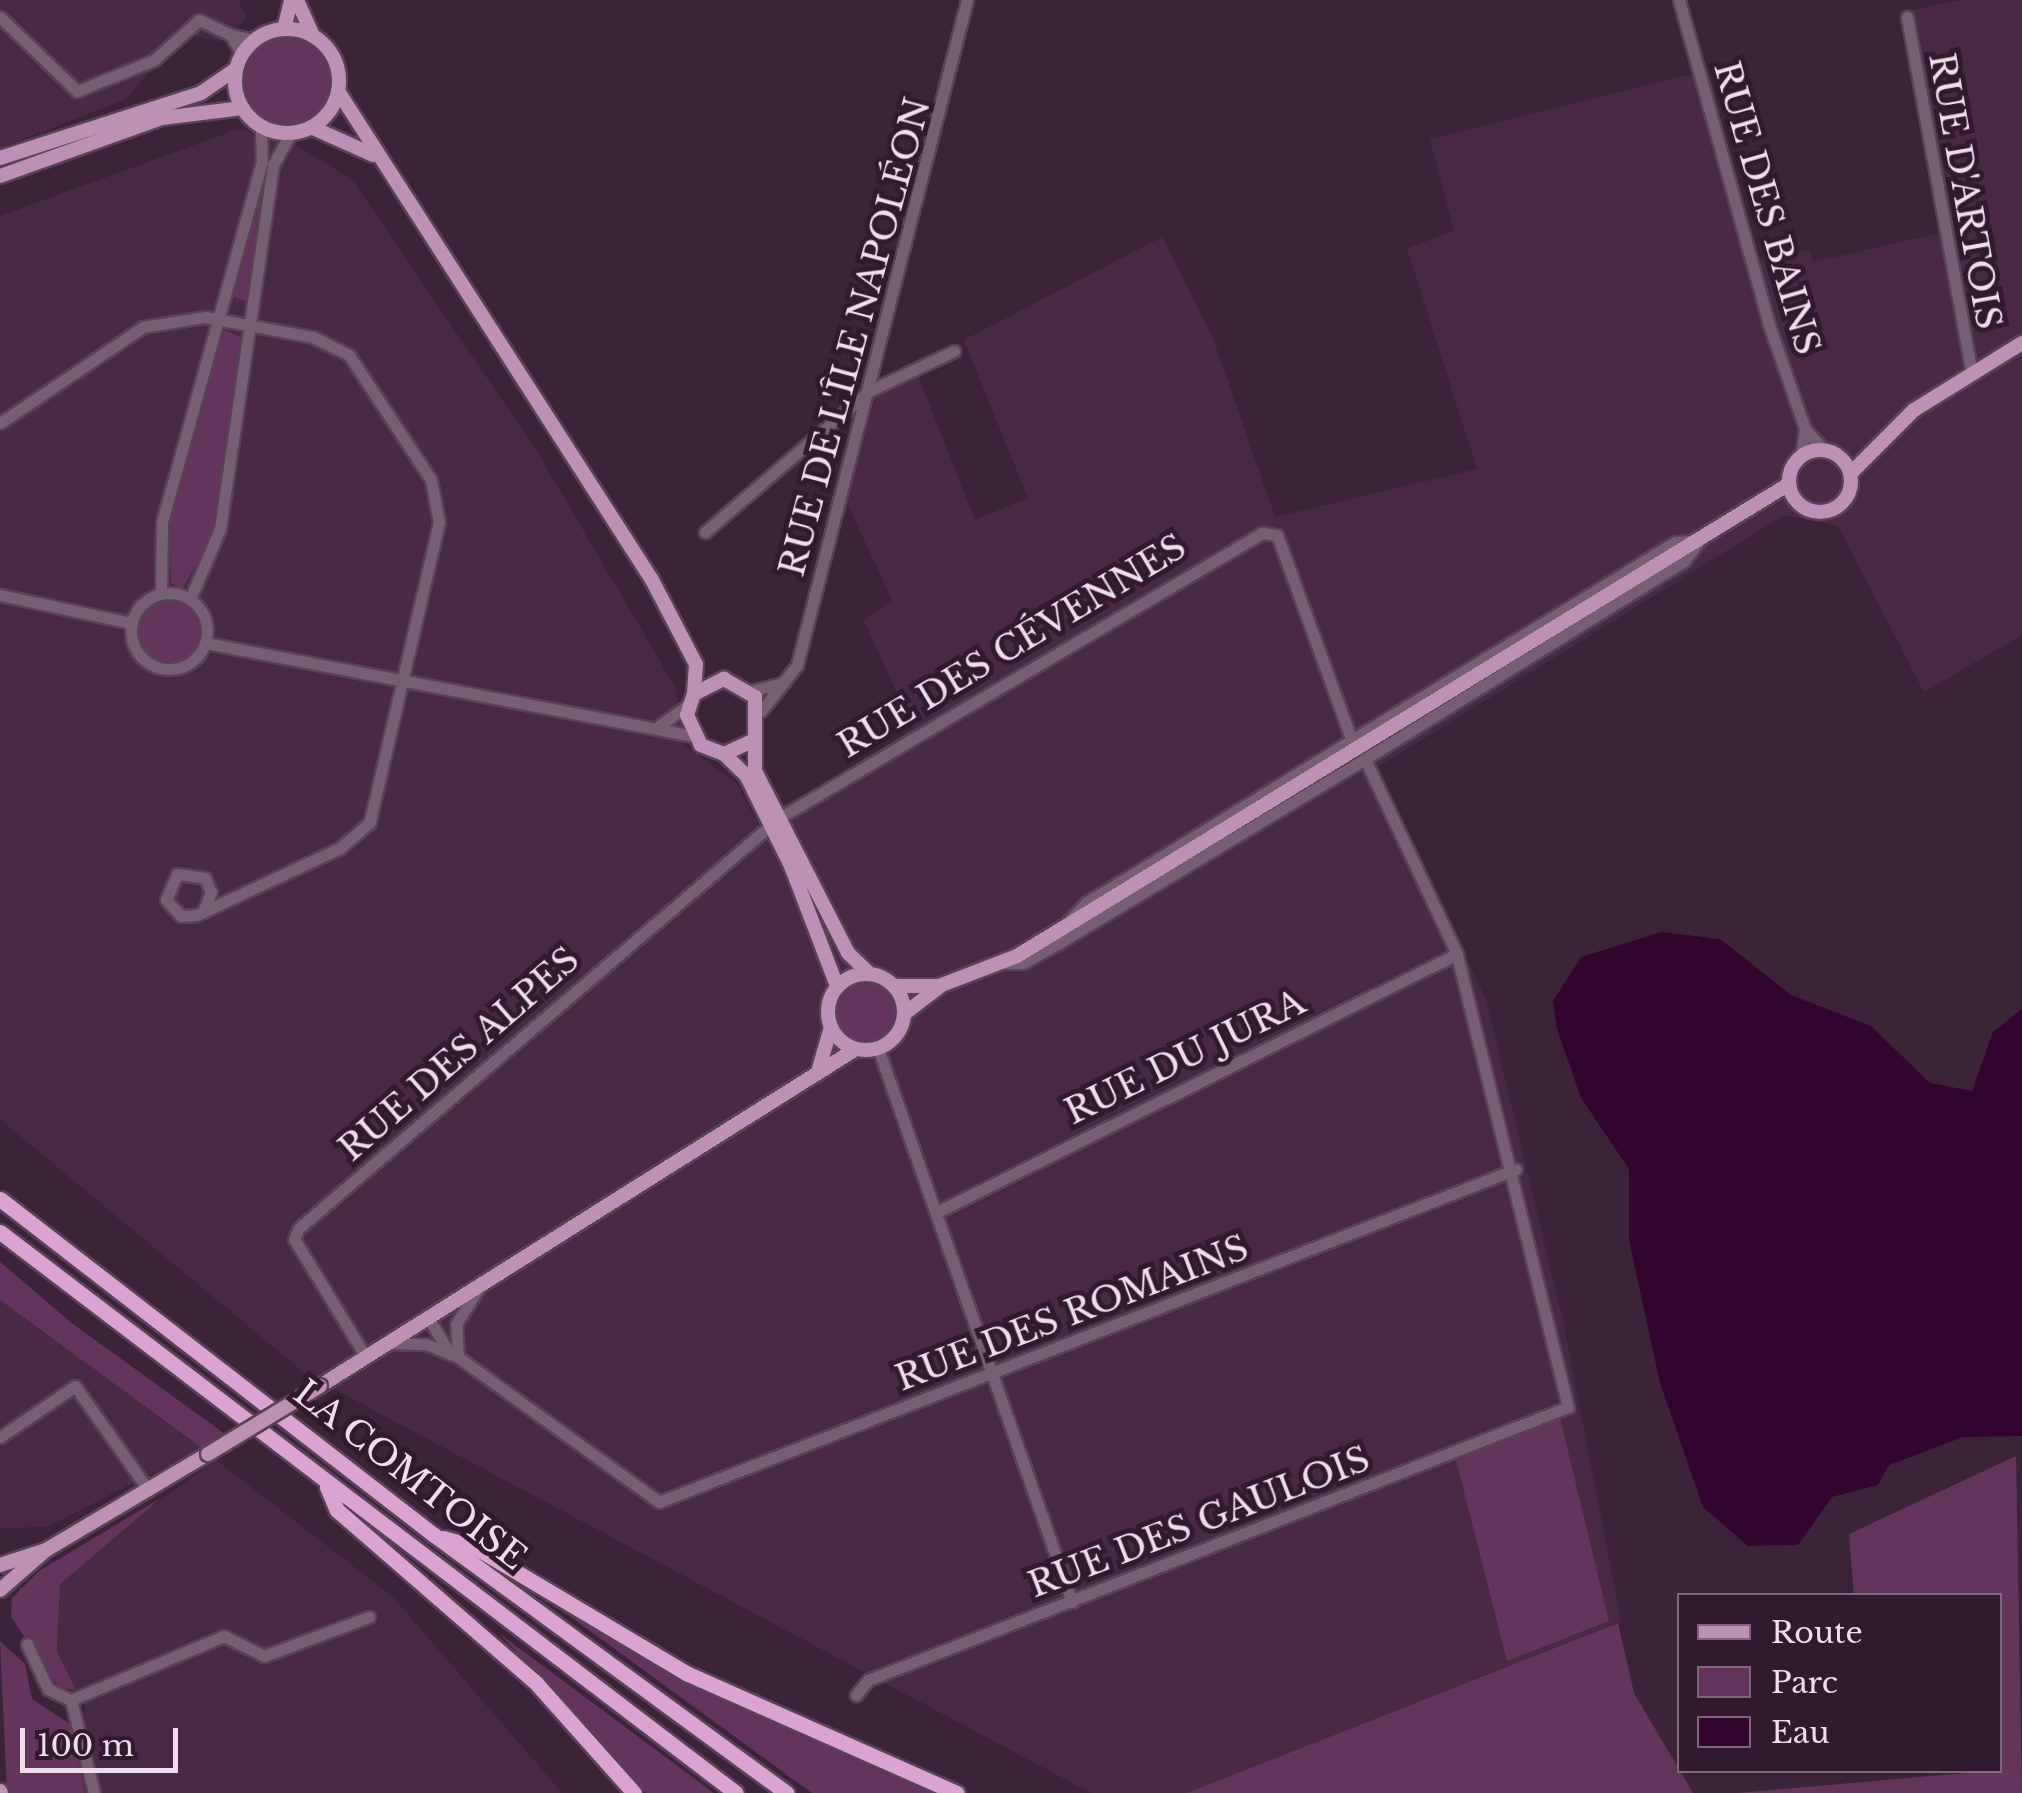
<!DOCTYPE html>
<html>
<head>
<meta charset="utf-8">
<style>
  body { margin:0 }
  #map { position:relative; width:2022px; height:1793px; overflow:hidden; background:#3c2438; font-family:"Libre Baskerville",serif }
  div>[style] { position:absolute }
  [style*='--x'] { left:calc(var(--x)*1px); top:calc(var(--y)*1px); width:calc(var(--w)*1px); rotate:calc(var(--a)*1deg) }
  .built>* { inset:0; background:#482a44 }
  .green>* { inset:0; background:#63355c }
  .round { border-radius:50% }
  .water>* { inset:0; background:#31052d }
  .roads { filter:drop-shadow(2px 0 #584255) drop-shadow(-2px 0 #584255) drop-shadow(0 2px #584255) drop-shadow(0 -2px #584255) }
  .minor>* { height:11px; margin:-5.5px; padding:0 5.5px; transform-origin:5.5px; border-radius:5.5px; background:#765f72 }
  .minor>.ring { margin:-5.5px; padding:0; box-sizing:content-box; background:none; border:11px solid #765f72; border-radius:50% }
  .major>* { height:14px; margin:-7px; padding:0 7px; transform-origin:7px; border-radius:7px; background:#bd90b6 }
  .major>.ring { margin:-7px; padding:0; box-sizing:content-box; background:none; border:14px solid #bd90b6; border-radius:50% }
  .highway>* { height:15px; margin:-7.5px; padding:0 7.5px; transform-origin:7.5px; border-radius:7.5px; background:#daa3d0 }
  .bridges { filter:drop-shadow(2px 0 #584255) drop-shadow(-2px 0 #584255) drop-shadow(0 2px #584255) drop-shadow(0 -2px #584255) }
  .major-bridge>* { height:14px; margin:-7px; padding:0 7px; transform-origin:7px; border-radius:7px; background:#bd90b6 }
  span { translate:-50% -50%; white-space:nowrap; text-align:center; line-height:1.15; -webkit-text-stroke:10px #311a2e; paint-order:stroke }
  .street-label { font-size:35px; color:#eedeeb }
  .legend { position:absolute; left:1677px; top:1593px; width:325px; height:180px; box-sizing:border-box; background:#311a2e; border:2px solid #7d687a; margin:0; padding:12px 18px; list-style:none; font-size:30px; color:#eedeeb }
  .legend li { display:flex; align-items:center; gap:20px; height:50px }
  .legend b { width:50px; border:2px solid #7d687a }
  .scale { position:absolute; left:20px; top:1728px; width:158px; height:45px; box-sizing:border-box; border:5px solid #eedeeb; border-top:0; padding-left:12px; font-size:30px; line-height:35px; white-space:nowrap; color:#eedeeb; -webkit-text-stroke:8px #311a2e; paint-order:stroke }
</style>
</head>
<body>
<div id="map">
  <div class="built">
    <i style="clip-path:polygon(0 0,238px 0,247px 18px,221px 41px,185px 34px,124px 100px,0 148px)"></i>
    <i style="clip-path:polygon(1961px 0,2022px 0,2022px 635px,1924px 692px,1838px 526px,1784px 515px,1378px 767px,1486px 1000px,1563px 1321px,1621px 1621px,1187px 1793px,1091px 1793px,306px 1374px,0 1119px,0 216px,238px 129px,295px 144px,353px 181px,538px 453px,675px 687px,684px 745px,736px 782px,759px 826px,913px 728px,864px 621px,892px 600px,846px 501px,875px 393px,917px 373px,975px 520px,1028px 498px,964px 340px,1162px 237px,1214px 341px,1275px 517px,1477px 469px,1407px 248px,1454px 231px,1430px 139px,1708px 70px,1759px 260px,1809px 250px,1813px 262px,1949px 231px,1912px 10px)"></i>
    <i style="clip-path:polygon(0 1300px,202px 1448px,47px 1527px,0 1528px)"></i>
    <i style="clip-path:polygon(216px 1460px,393px 1597px,562px 1793px,85px 1793px,70px 1724px,84px 1721px,85px 1700px,226px 1637px,221px 1629px,76px 1690px,57px 1651px,60px 1584px,88px 1552px)"></i>
  </div>
  <div class="green">
    <i class="round" style="left:240px;top:34px;width:94px;height:94px"></i>
    <i style="clip-path:polygon(265px 167px,269px 168px,247px 302px,230px 295px)"></i>
    <i style="clip-path:polygon(224px 330px,243px 338px,214px 535px,182px 589px,171px 583px,169px 515px)"></i>
    <i class="round" style="left:138px;top:600px;width:64px;height:64px"></i>
    <i class="round" style="left:835px;top:979px;width:62px;height:62px"></i>
    <i style="clip-path:polygon(0 1262px,73px 1324px,225px 1434px,202px 1448px,0 1300px)"></i>
    <i style="clip-path:polygon(1560px 1418px,1609px 1621px,1507px 1661px,1456px 1460px)"></i>
    <i style="clip-path:polygon(2016px 1456px,2022px 1793px,1737px 1793px,2000px 1770px,2000px 1596px,1854px 1595px,1849px 1534px)"></i>
    <i style="clip-path:polygon(161px 1498px,60px 1584px,57px 1651px,76px 1690px,59px 1688px,11px 1617px,12px 1598px,39px 1571px)"></i>
    <i style="clip-path:polygon(545px 1598px,685px 1679px,945px 1793px,812px 1793px)"></i>
    <i style="clip-path:polygon(1618px 1623px,1634px 1693px,1693px 1793px,1187px 1793px)"></i>
    <i style="clip-path:polygon(499px 1633px,711px 1791px,713px 1793px,646px 1793px)"></i>
    <i style="clip-path:polygon(0 1641px,25px 1664px,32px 1699px,70px 1724px,85px 1793px,7px 1793px)"></i>
  </div>
  <div class="water">
    <i style="clip-path:polygon(1661px 932px,1720px 939px,1791px 995px,1871px 1026px,1930px 1083px,1972px 1091px,1993px 1032px,2022px 1009px,2022px 1436px,1963px 1437px,1889px 1465px,1878px 1485px,1832px 1497px,1798px 1545px,1748px 1546px,1703px 1507px,1660px 1383px,1629px 1240px,1629px 1169px,1581px 1098px,1557px 1029px,1553px 1001px,1581px 957px)"></i>
  </div>
  <div class="roads">
    <div class="minor">
      <i style="--x:1679;--y:0;--w:334;--a:74.5"></i>
      <i style="--x:1768;--y:322;--w:113;--a:70.9"></i>
      <i style="--x:1805;--y:429;--w:28;--a:48"></i>
      <i style="--x:0;--y:17;--w:107;--a:43.9"></i>
      <i style="--x:77;--y:91;--w:83;--a:-21.9"></i>
      <i style="--x:154;--y:60;--w:60;--a:-41.6"></i>
      <i style="--x:199;--y:20;--w:35;--a:25"></i>
      <i style="--x:231;--y:35;--w:23;--a:61"></i>
      <i style="--x:1907;--y:17;--w:362;--a:79.7"></i>
      <i style="--x:231;--y:35;--w:25;--a:12"></i>
      <i style="--x:0;--y:423;--w:172;--a:-33.9"></i>
      <i style="--x:143;--y:327;--w:63;--a:-9.2"></i>
      <i style="--x:205;--y:317;--w:110;--a:10.5"></i>
      <i style="--x:313;--y:337;--w:40;--a:26.6"></i>
      <i style="--x:349;--y:355;--w:149;--a:56.7"></i>
      <i style="--x:431;--y:480;--w:43;--a:79.2"></i>
      <i style="--x:439;--y:522;--w:308;--a:103"></i>
      <i style="--x:370;--y:822;--w:40;--a:139"></i>
      <i style="--x:340;--y:848;--w:159;--a:155"></i>
      <i style="--x:196;--y:915;--w:15;--a:176"></i>
      <i style="--x:181;--y:916;--w:22;--a:-133"></i>
      <i style="--x:166;--y:900;--w:28;--a:-67"></i>
      <i style="--x:177;--y:874;--w:28;--a:8"></i>
      <i style="--x:205;--y:878;--w:15;--a:67"></i>
      <i style="--x:211;--y:892;--w:22;--a:112"></i>
      <i style="--x:1801;--y:456;--w:27;--a:-82"></i>
      <i style="--x:705;--y:532;--w:216;--a:-40.7"></i>
      <i style="--x:869;--y:391;--w:94;--a:-25.2"></i>
      <i class="ring" style="left:131px;top:593px;width:65px;height:65px"></i>
      <i style="--x:161;--y:594;--w:72;--a:-89.2"></i>
      <i style="--x:162;--y:522;--w:374;--a:-74.5"></i>
      <i style="--x:262;--y:162;--w:36;--a:-92"></i>
      <i style="--x:0;--y:595;--w:134;--a:12.1"></i>
      <i style="--x:190;--y:599;--w:76;--a:-66.8"></i>
      <i style="--x:220;--y:529;--w:368;--a:-81.7"></i>
      <i style="--x:273;--y:165;--w:38;--a:-61"></i>
      <i style="--x:206;--y:643;--w:495;--a:10.8"></i>
      <i style="--x:751;--y:691;--w:34;--a:-14"></i>
      <i style="--x:761;--y:711;--w:58;--a:-52"></i>
      <i style="--x:797;--y:665;--w:686;--a:-75.66"></i>
      <i style="--x:659;--y:726;--w:36;--a:-36"></i>
      <i style="--x:1001;--y:963;--w:22;--a:0"></i>
      <i style="--x:1023;--y:963;--w:41;--a:-29.1"></i>
      <i style="--x:1059;--y:943;--w:357;--a:-31"></i>
      <i style="--x:1365;--y:759;--w:375;--a:-31.8"></i>
      <i style="--x:1684;--y:561;--w:26;--a:-53"></i>
      <i style="--x:1700;--y:540;--w:25;--a:175"></i>
      <i style="--x:1675;--y:542;--w:691;--a:148.5"></i>
      <i style="--x:1086;--y:903;--w:33;--a:134"></i>
      <i style="--x:878;--y:1048;--w:587;--a:70.7"></i>
      <i style="--x:939;--y:1211;--w:578;--a:-26.39"></i>
      <i style="--x:429;--y:1319;--w:41;--a:59"></i>
      <i style="--x:389;--y:1343;--w:37;--a:2"></i>
      <i style="--x:426;--y:1344;--w:35;--a:22"></i>
      <i style="--x:458;--y:1357;--w:248;--a:35.8"></i>
      <i style="--x:659;--y:1502;--w:919;--a:-21.23"></i>
      <i style="--x:366;--y:1357;--w:138;--a:-121.4"></i>
      <i style="--x:294;--y:1239;--w:12;--a:-66"></i>
      <i style="--x:299;--y:1228;--w:631;--a:-40.5"></i>
      <i style="--x:779;--y:818;--w:561;--a:-30.54"></i>
      <i style="--x:1262;--y:533;--w:15;--a:8"></i>
      <i style="--x:1277;--y:535;--w:219;--a:70"></i>
      <i style="--x:458;--y:1357;--w:33;--a:-93"></i>
      <i style="--x:456;--y:1324;--w:41;--a:-57.8"></i>
      <i style="--x:0;--y:1437;--w:91;--a:-34.2"></i>
      <i style="--x:75;--y:1386;--w:128;--a:54.8"></i>
      <i style="--x:27;--y:1644;--w:50;--a:65"></i>
      <i style="--x:48;--y:1689;--w:25;--a:26"></i>
      <i style="--x:71;--y:1700;--w:166;--a:-22.7"></i>
      <i style="--x:224;--y:1636;--w:45;--a:26.6"></i>
      <i style="--x:264;--y:1656;--w:112;--a:-20.4"></i>
      <i style="--x:856;--y:1695;--w:19;--a:-51"></i>
      <i style="--x:868;--y:1680;--w:751;--a:-21.31"></i>
      <i style="--x:1568;--y:1407;--w:466;--a:-103.8"></i>
      <i style="--x:1457;--y:954;--w:216;--a:-115.3"></i>
      <i style="--x:71;--y:1700;--w:96;--a:76.1"></i>
    </div>
    <div class="major">
      <i style="--x:297;--y:0;--w:39;--a:66"></i>
      <i style="--x:284;--y:29;--w:30;--a:-76"></i>
      <i class="ring" style="left:235px;top:29px;width:90px;height:90px"></i>
      <i style="--x:338;--y:91;--w:581;--a:57.29"></i>
      <i style="--x:652;--y:580;--w:95;--a:62.4"></i>
      <i style="--x:696;--y:664;--w:30;--a:94"></i>
      <i style="--x:311;--y:127;--w:68;--a:24.3"></i>
      <i style="--x:0;--y:158;--w:211;--a:-17.9"></i>
      <i style="--x:201;--y:93;--w:42;--a:-34.4"></i>
      <i style="--x:0;--y:176;--w:172;--a:-19.7"></i>
      <i style="--x:162;--y:118;--w:81;--a:-7.1"></i>
      <i class="ring" style="left:1789px;top:450px;width:48px;height:48px"></i>
      <i style="--x:1851;--y:473;--w:89;--a:-45"></i>
      <i style="--x:1914;--y:410;--w:127;--a:-31.8"></i>
      <i style="--x:752;--y:741;--w:31;--a:155"></i>
      <i style="--x:724;--y:754;--w:25;--a:-159"></i>
      <i style="--x:701;--y:745;--w:33;--a:-115"></i>
      <i style="--x:687;--y:715;--w:22;--a:-72"></i>
      <i style="--x:694;--y:694;--w:34;--a:-27"></i>
      <i style="--x:724;--y:679;--w:36;--a:30"></i>
      <i style="--x:755;--y:697;--w:74;--a:90"></i>
      <i style="--x:755;--y:771;--w:204;--a:62.9"></i>
      <i style="--x:848;--y:953;--w:29;--a:44"></i>
      <i style="--x:724;--y:754;--w:30;--a:44"></i>
      <i style="--x:746;--y:775;--w:102;--a:63.7"></i>
      <i style="--x:791;--y:866;--w:129;--a:69"></i>
      <i class="ring" style="left:828px;top:974px;width:62px;height:62px"></i>
      <i style="--x:894;--y:986;--w:45;--a:0"></i>
      <i style="--x:939;--y:986;--w:84;--a:-21"></i>
      <i style="--x:1017;--y:956;--w:905;--a:-31.44"></i>
      <i style="--x:904;--y:1014;--w:44;--a:-37.6"></i>
      <i style="--x:818;--y:1072;--w:47;--a:-73.9"></i>
      <i style="--x:320;--y:1386;--w:633;--a:-32.16"></i>
      <i style="--x:0;--y:1565;--w:48;--a:-18.1"></i>
      <i style="--x:0;--y:1590;--w:61;--a:-41"></i>
      <i style="--x:46;--y:1550;--w:188;--a:-30.7"></i>
      <i style="--x:0;--y:1791;--w:2;--a:63"></i>
    </div>
    <div class="highway">
      <i style="--x:0;--y:1199;--w:549;--a:37.75"></i>
      <i style="--x:434;--y:1535;--w:437;--a:36.2"></i>
      <i style="--x:0;--y:1232;--w:925;--a:37.32"></i>
      <i style="--x:327;--y:1487;--w:25;--a:67"></i>
      <i style="--x:337;--y:1510;--w:264;--a:41"></i>
      <i style="--x:536;--y:1683;--w:147;--a:48.3"></i>
      <i style="--x:443;--y:1538;--w:31;--a:15"></i>
      <i style="--x:473;--y:1546;--w:250;--a:30.8"></i>
      <i style="--x:688;--y:1674;--w:294;--a:23.9"></i>
    </div>
  </div>
  <div class="bridges">
    <div class="major-bridge">
      <i style="--x:208;--y:1454;--w:131;--a:-31.3"></i>
    </div>
  </div>
  <div class="street-label">
    <span style="left:1965px;top:191px;rotate:80deg">RUE D'ARTOIS</span>
    <span style="left:1767px;top:208px;rotate:74deg">RUE DES BAINS</span>
    <span style="left:855px;top:337px;rotate:-75deg">RUE DE L'ÎLE NAPOLÉON</span>
    <span style="left:1012px;top:646px;rotate:-31deg">RUE DES CÉVENNES</span>
    <span style="left:459px;top:1054px;rotate:-41deg">RUE DES ALPES</span>
    <span style="left:1185px;top:1057px;rotate:-26deg">RUE DU JURA</span>
    <span style="left:1072px;top:1313px;rotate:-21deg">RUE DES ROMAINS</span>
    <span style="left:410px;top:1475px;rotate:38deg">LA COMTOISE</span>
    <span style="left:1199px;top:1522px;rotate:-21deg">RUE DES GAULOIS</span>
  </div>
  <ul class="legend">
  <li><b style="height:12px;background:#bd90b6"></b>Route</li>
  <li><b style="height:28px;background:#63355c"></b>Parc</li>
  <li><b style="height:28px;background:#31052d"></b>Eau</li>
  </ul>
  <div class="scale">100 m</div>
</div>
</body>
</html>
